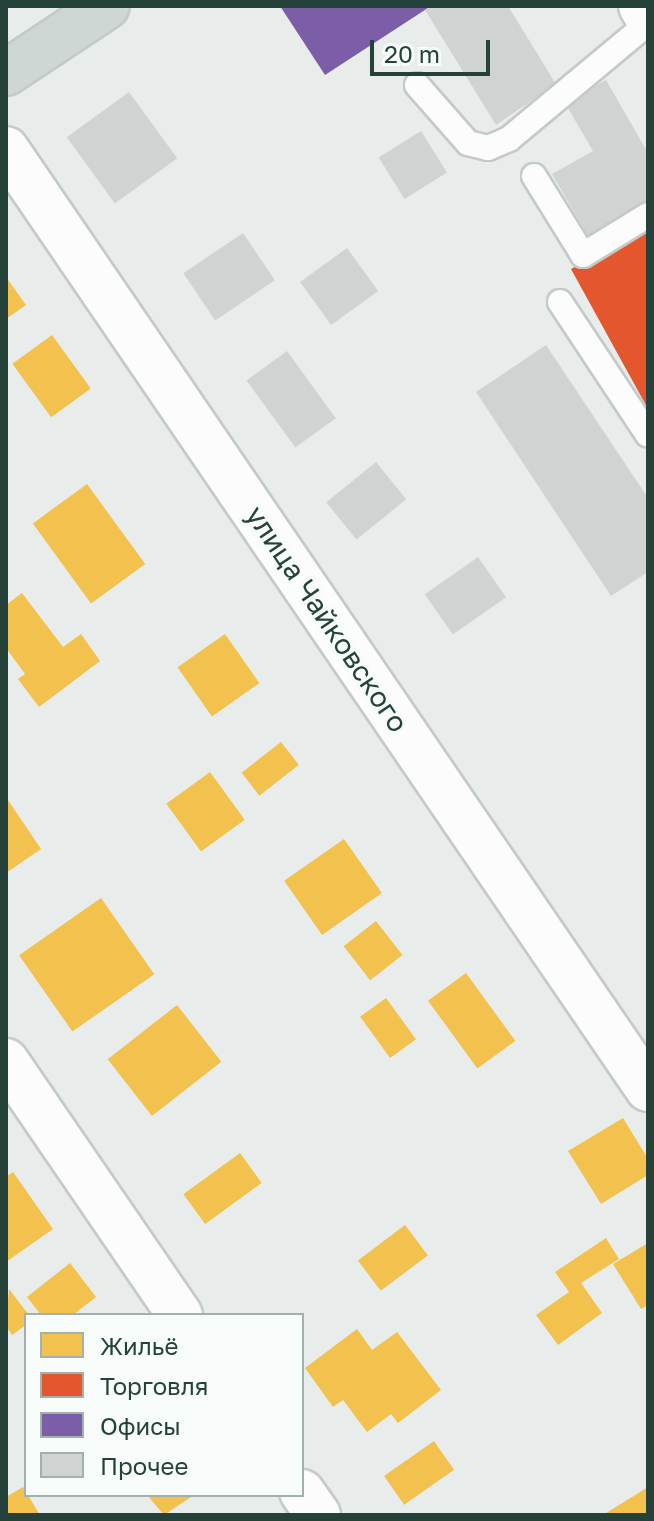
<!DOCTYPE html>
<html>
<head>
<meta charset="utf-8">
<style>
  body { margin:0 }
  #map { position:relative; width:654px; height:1521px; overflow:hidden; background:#e8edeb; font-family:"Golos Text",sans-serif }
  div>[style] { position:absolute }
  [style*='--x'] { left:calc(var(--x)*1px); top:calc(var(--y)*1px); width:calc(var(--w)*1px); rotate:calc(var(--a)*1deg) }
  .homes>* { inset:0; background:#f2c14e; transform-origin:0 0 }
  .shops>* { inset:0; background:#e4572e }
  .offices>* { inset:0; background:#7b5ea7 }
  .building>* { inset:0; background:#cfd4d2; transform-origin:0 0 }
  .roads { filter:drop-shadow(2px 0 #c5cac8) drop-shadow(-2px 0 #c5cac8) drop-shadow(0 2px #c5cac8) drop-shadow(0 -2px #c5cac8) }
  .lane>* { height:24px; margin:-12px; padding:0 12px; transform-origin:12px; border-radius:12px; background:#fcfcfc }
  .street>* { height:44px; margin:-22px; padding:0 22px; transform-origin:22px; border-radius:22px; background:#fcfcfc }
  .primary>* { height:44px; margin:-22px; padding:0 22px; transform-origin:22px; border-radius:22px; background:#cfd7d5 }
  span { translate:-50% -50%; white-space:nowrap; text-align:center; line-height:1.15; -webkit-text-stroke:8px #f7fbf9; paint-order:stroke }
  .street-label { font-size:28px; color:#24423a }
  .frame { position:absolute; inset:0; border:8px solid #24423a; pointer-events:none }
  .legend { position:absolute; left:24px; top:1313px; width:280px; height:184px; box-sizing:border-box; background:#f7fbf9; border:2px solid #a3b1ad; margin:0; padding:10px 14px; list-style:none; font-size:24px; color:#24423a }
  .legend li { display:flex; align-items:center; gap:16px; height:40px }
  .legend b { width:40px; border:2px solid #a3b1ad }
  .scale { position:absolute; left:370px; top:40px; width:120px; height:36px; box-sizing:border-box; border:4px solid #24423a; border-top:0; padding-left:10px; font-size:24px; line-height:28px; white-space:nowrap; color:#24423a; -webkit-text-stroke:6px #f7fbf9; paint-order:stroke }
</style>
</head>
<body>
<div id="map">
  <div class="homes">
    <i style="clip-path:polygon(6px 277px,26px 305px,6px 319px)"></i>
    <i style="left:52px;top:335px;width:66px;height:49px;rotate:54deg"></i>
    <i style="left:87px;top:484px;width:99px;height:67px;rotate:54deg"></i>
    <i style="clip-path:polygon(22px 593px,63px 647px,81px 634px,100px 661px,39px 707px,18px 679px,25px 674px,6px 648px,6px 605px)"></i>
    <i style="left:225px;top:634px;width:60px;height:58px;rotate:55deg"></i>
    <i style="left:281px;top:742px;width:29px;height:50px;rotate:52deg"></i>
    <i style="left:210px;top:772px;width:59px;height:54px;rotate:54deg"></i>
    <i style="clip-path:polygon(6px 797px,41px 849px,6px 873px)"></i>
    <i style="left:344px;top:839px;width:66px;height:73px;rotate:55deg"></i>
    <i style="left:101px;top:898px;width:93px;height:100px;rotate:55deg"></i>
    <i style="left:376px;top:921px;width:43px;height:41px;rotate:52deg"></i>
    <i style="left:466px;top:973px;width:84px;height:47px;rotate:54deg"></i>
    <i style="left:386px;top:998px;width:51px;height:32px;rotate:54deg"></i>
    <i style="left:177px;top:1005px;width:72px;height:88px;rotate:52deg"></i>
    <i style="clip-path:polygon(623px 1118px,648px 1159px,648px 1175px,601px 1204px,568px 1151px)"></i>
    <i style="left:240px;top:1153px;width:37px;height:70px;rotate:54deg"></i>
    <i style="clip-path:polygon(13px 1172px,53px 1229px,6px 1262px,6px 1177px)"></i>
    <i style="left:405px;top:1225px;width:38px;height:59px;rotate:53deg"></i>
    <i style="clip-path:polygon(606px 1238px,619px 1259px,581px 1283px,602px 1313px,558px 1345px,536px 1315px,569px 1292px,555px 1272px)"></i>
    <i style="clip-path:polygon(648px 1243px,648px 1305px,641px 1309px,613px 1264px)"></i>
    <i style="clip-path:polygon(70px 1263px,96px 1297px,73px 1315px,41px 1315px,27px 1297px)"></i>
    <i style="clip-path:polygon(9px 1289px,29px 1315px,26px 1325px,12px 1335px,6px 1326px)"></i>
    <i style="clip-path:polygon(357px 1329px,372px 1350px,397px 1332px,441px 1390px,398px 1423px,391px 1414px,367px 1432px,343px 1400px,333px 1407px,305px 1368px)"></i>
    <i style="left:434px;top:1441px;width:35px;height:61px;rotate:55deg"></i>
    <i style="clip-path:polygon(23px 1487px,40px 1515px,6px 1515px,6px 1497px)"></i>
    <i style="clip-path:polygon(648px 1487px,648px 1515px,603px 1515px)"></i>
    <i style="clip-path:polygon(147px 1495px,194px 1495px,164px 1515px)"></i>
  </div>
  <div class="shops">
    <i style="clip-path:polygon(648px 227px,648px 409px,571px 269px)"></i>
  </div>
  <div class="offices">
    <i style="clip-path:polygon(280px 6px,431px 6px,325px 75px)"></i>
  </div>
  <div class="building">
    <i style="clip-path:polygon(431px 6px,508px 6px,556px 84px,496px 125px,425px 10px)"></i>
    <i style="clip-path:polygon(606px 80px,648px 153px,648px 208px,591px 241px,552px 174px,593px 151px,565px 103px)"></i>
    <i style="left:129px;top:92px;width:82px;height:77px;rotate:54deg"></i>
    <i style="left:421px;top:131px;width:49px;height:50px;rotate:58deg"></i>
    <i style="left:243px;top:233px;width:57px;height:72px;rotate:56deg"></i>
    <i style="left:347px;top:248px;width:53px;height:58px;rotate:54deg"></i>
    <i style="clip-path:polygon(546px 345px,648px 498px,648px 572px,611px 596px,476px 392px)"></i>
    <i style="left:287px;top:351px;width:83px;height:50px;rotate:54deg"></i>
    <i style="left:376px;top:462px;width:48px;height:64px;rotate:51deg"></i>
    <i style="left:478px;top:557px;width:49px;height:65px;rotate:55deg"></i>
  </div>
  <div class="roads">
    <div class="lane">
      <i style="--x:417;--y:85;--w:77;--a:48.7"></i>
      <i style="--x:468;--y:143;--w:21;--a:14"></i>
      <i style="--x:488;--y:148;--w:23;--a:-23"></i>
      <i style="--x:509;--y:139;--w:181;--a:-39.8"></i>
      <i style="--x:534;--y:176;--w:93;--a:58.2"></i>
      <i style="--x:583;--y:255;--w:76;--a:-31.6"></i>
      <i style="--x:560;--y:302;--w:159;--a:56.5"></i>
    </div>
    <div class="street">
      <i style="--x:641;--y:6;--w:14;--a:60"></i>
      <i style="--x:6;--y:149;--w:1138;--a:55.67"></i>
      <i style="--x:6;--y:1061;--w:308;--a:55.6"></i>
      <i style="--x:302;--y:1492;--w:28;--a:55"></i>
    </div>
    <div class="primary">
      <i style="--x:6;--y:73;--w:121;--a:-33.6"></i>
    </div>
  </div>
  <div class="street-label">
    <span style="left:327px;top:619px;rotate:56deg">улица Чайковского</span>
  </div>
  <div class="frame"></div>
  <ul class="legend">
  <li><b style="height:22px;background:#f2c14e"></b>Жильё</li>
  <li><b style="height:22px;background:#e4572e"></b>Торговля</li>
  <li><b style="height:22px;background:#7b5ea7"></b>Офисы</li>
  <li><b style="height:22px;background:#cfd4d2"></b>Прочее</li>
  </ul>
  <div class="scale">20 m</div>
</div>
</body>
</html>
